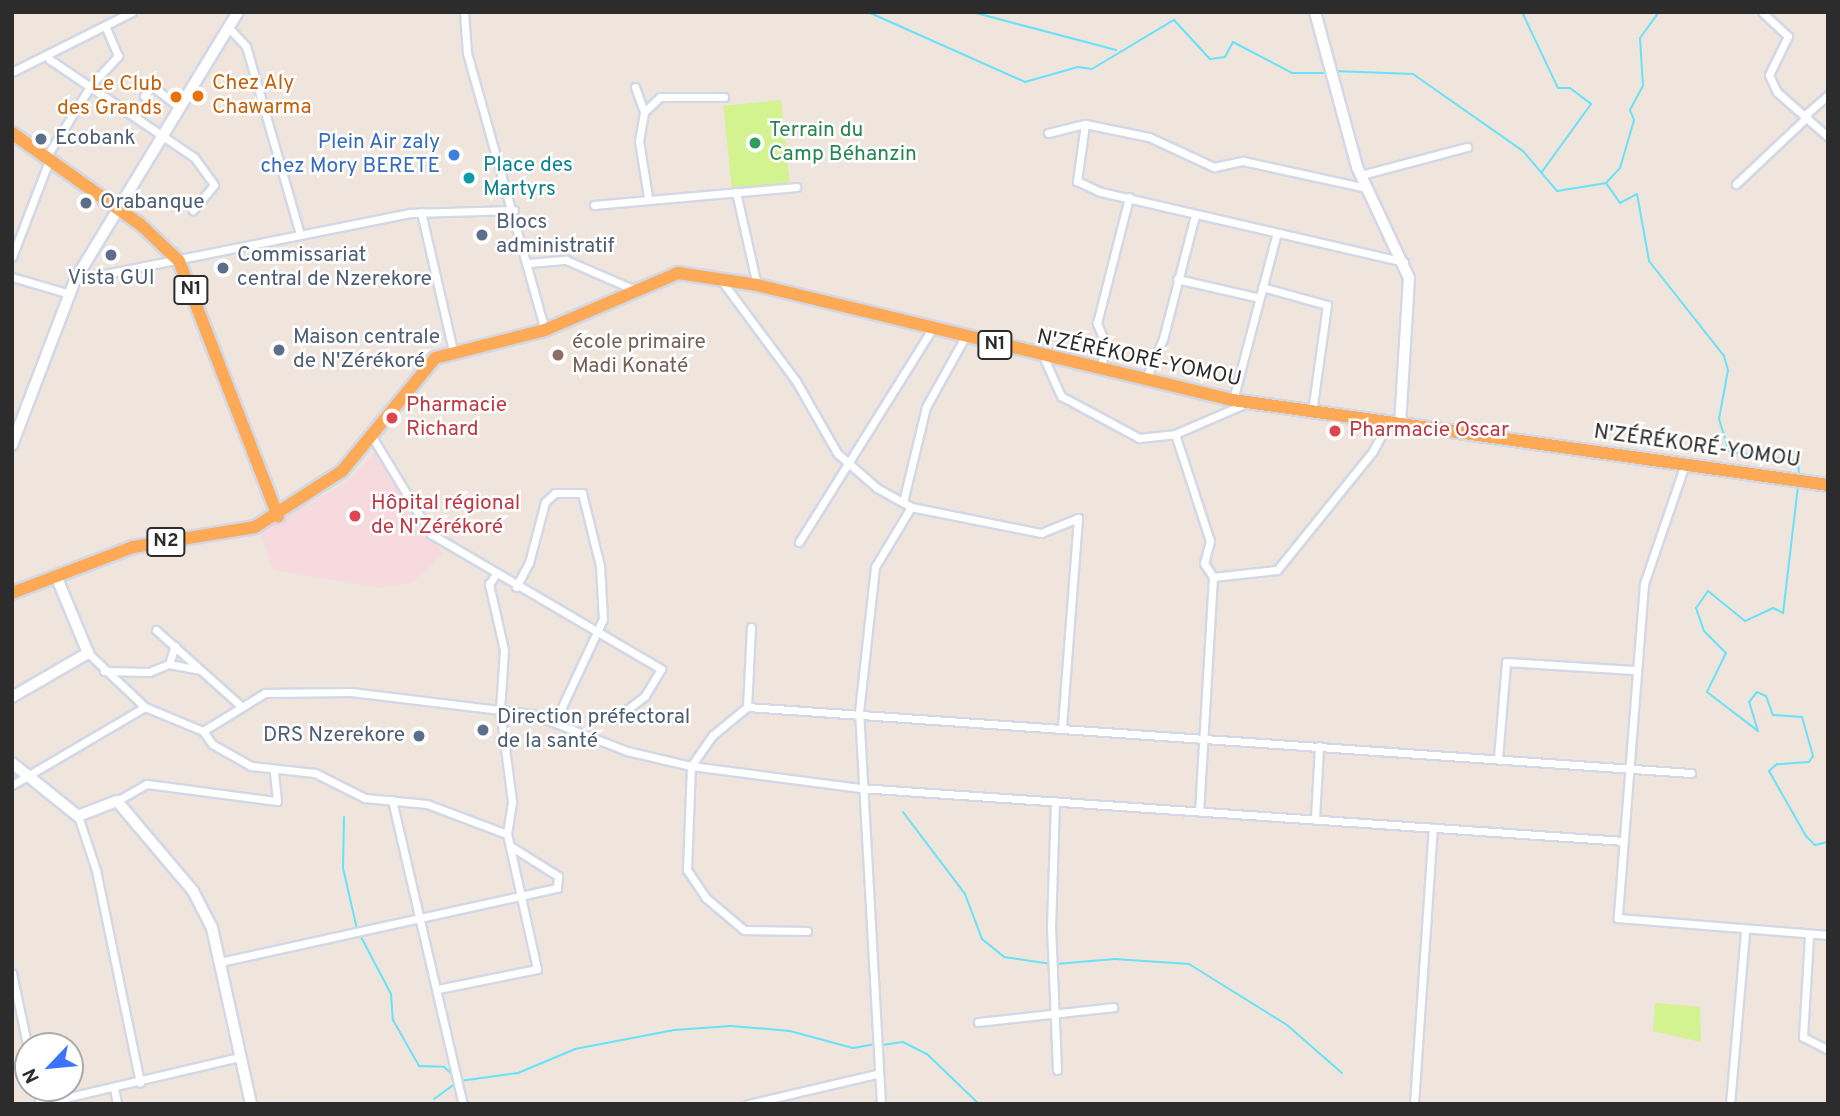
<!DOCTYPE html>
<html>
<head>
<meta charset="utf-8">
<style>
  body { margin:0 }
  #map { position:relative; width:1840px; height:1116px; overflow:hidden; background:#efe5dd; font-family:Overpass,sans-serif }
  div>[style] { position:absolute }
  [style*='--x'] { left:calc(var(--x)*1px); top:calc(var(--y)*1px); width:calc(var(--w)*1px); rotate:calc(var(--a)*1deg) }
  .medical>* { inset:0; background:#f6dade }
  .pitch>* { inset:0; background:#d3f290; transform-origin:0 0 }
  .stream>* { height:2px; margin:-1px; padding:0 1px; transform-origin:1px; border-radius:1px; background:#67e2f9 }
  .roads { filter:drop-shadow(2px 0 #d2d8e6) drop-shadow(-2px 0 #d2d8e6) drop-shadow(0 2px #d2d8e6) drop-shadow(0 -2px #d2d8e6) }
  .minor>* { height:7px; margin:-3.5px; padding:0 3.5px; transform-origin:3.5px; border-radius:3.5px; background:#fff }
  .tertiary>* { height:10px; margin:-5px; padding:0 5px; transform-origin:5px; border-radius:5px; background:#fff }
  .trunk>* { height:12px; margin:-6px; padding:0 6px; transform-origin:6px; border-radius:6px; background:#fea955 }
  .dots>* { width:19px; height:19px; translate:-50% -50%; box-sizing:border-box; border:4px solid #fff; border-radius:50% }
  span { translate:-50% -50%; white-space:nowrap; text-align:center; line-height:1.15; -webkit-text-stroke:5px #fff; paint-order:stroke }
  .shield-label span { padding:2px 5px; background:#fff; border:2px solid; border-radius:5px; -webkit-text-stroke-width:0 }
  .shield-label { font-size:19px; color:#2c2c2c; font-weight:700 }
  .food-label { font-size:21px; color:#c56008 }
  .left { translate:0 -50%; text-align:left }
  .right { translate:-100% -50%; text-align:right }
  .leisure-label { font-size:21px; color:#27864d }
  .service-label { font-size:21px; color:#4e5e75 }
  .shop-label { font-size:21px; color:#366cbe }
  .culture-label { font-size:21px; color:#0d838f }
  .education-label { font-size:21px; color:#785e54 }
  .street-label { font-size:21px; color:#2c2c2c }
  .health-label { font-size:21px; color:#be3a42 }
  .frame { position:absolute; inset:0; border:14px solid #2c2c2c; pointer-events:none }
  .north { position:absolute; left:14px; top:1032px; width:70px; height:70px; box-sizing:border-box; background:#fff; border:2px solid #ababab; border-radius:50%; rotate:244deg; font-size:19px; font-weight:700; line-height:28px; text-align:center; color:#2c2c2c }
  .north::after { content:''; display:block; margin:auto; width:24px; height:32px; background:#3973ff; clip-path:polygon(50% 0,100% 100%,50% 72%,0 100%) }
</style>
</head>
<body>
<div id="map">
  <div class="medical">
    <i style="clip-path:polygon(380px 447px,442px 554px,412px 582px,381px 588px,273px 570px,260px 531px,346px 483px)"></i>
  </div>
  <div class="pitch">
    <i style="left:781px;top:100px;width:83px;height:58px;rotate:84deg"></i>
    <i style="clip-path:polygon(1655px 1003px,1700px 1007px,1701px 1042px,1653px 1031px)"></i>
  </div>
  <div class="stream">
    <i style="--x:868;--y:12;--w:172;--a:24"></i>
    <i style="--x:1025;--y:82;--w:55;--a:-15.8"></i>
    <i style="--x:1078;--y:67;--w:14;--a:8"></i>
    <i style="--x:1092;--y:69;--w:96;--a:-30.9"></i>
    <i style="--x:1174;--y:20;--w:53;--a:47.3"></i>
    <i style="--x:1210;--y:59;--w:15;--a:-8"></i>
    <i style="--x:1225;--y:57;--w:17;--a:-62"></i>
    <i style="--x:1233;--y:42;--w:67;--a:27.7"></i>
    <i style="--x:1292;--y:73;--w:36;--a:0"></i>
    <i style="--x:972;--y:12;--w:149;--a:14.8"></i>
    <i style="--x:1522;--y:12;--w:84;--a:64.7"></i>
    <i style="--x:1558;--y:88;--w:12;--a:0"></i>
    <i style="--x:1570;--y:88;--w:26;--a:37"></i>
    <i style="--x:1591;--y:104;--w:85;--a:125.9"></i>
    <i style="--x:12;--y:14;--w:4;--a:-27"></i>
    <i style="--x:1334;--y:71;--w:79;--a:2.2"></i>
    <i style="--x:1413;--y:74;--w:134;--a:35"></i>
    <i style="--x:1523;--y:151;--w:52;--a:49.6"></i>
    <i style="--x:1557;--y:191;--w:50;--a:-9.3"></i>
    <i style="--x:1606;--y:183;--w:24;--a:55"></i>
    <i style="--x:1620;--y:203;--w:19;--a:-28"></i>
    <i style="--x:1637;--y:194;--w:68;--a:79.8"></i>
    <i style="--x:1649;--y:261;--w:121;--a:51.7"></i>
    <i style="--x:1724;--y:356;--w:15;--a:74"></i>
    <i style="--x:1728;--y:370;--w:50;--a:100.4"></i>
    <i style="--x:1719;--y:419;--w:34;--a:73"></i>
    <i style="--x:1729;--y:452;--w:70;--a:7.4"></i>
    <i style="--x:1798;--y:461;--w:13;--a:86"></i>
    <i style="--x:1606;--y:183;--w:21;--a:-47"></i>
    <i style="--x:1620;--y:168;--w:50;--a:-73.7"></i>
    <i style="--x:1634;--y:120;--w:11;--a:-112"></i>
    <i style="--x:1630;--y:110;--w:27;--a:-62"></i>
    <i style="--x:1643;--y:86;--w:48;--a:-93.6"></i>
    <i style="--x:1640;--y:38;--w:32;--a:-54"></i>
    <i style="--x:1798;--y:486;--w:128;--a:96.7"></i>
    <i style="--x:1783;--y:613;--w:11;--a:-153"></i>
    <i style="--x:1773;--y:608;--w:31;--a:155"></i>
    <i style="--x:1745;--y:621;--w:48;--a:-141"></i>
    <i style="--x:1708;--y:591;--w:21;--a:125"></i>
    <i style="--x:1696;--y:608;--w:24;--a:71"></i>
    <i style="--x:1704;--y:631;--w:31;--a:45"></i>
    <i style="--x:1726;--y:653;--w:43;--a:116"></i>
    <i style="--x:1707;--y:692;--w:64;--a:37.4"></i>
    <i style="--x:1758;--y:731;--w:30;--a:-107"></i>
    <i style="--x:1749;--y:702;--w:13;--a:-51"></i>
    <i style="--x:1757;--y:692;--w:10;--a:24"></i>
    <i style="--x:1766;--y:696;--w:20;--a:70"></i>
    <i style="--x:1773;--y:715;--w:29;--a:4"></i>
    <i style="--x:1802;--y:717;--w:41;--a:74.2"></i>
    <i style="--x:1813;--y:756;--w:7;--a:124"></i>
    <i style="--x:1809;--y:762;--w:32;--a:176"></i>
    <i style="--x:1777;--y:764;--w:11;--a:139"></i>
    <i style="--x:1769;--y:771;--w:75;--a:60.4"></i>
    <i style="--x:1806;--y:836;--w:13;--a:45"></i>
    <i style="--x:1815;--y:845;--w:13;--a:-13"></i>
    <i style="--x:903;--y:812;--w:103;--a:52.9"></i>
    <i style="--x:965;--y:894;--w:48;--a:69.3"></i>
    <i style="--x:982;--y:939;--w:28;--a:39"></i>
    <i style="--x:1004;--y:957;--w:48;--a:8.5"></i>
    <i style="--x:344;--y:817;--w:51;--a:91.1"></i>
    <i style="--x:343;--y:868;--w:63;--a:77.1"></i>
    <i style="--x:360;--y:935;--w:67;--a:62.3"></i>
    <i style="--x:391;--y:994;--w:26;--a:86"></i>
    <i style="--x:393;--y:1020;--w:53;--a:60.5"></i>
    <i style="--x:419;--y:1066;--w:25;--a:2"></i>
    <i style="--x:444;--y:1067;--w:12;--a:42"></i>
    <i style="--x:1056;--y:964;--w:59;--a:-4.8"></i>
    <i style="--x:1115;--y:959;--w:74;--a:3.9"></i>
    <i style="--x:1189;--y:964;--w:115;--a:31.9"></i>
    <i style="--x:1287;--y:1025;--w:73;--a:41.1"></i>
    <i style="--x:882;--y:1045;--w:21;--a:-8"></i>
    <i style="--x:903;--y:1042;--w:27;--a:27"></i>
    <i style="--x:927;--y:1054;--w:72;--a:43.9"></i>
    <i style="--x:460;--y:1081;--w:59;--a:-7.9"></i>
    <i style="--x:518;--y:1073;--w:62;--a:-22.8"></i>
    <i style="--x:575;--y:1049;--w:101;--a:-10.9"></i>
    <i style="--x:674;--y:1030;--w:57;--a:-4"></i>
    <i style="--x:731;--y:1026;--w:59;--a:4.8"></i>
    <i style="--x:790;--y:1031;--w:65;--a:15.1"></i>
    <i style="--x:853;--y:1048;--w:23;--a:-10"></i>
    <i style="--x:434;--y:1099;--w:27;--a:-36"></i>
  </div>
  <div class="roads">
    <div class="minor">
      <i style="--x:464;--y:12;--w:41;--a:85.8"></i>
      <i style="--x:467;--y:53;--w:288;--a:74.3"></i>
      <i style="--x:1762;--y:12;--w:35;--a:43"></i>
      <i style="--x:1788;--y:36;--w:43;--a:116"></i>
      <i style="--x:1769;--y:75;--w:19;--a:65"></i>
      <i style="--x:1777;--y:92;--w:68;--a:41.4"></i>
      <i style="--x:229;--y:28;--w:25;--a:47"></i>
      <i style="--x:246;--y:46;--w:196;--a:74"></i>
      <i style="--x:49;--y:59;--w:175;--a:34.1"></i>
      <i style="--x:194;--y:157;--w:34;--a:54"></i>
      <i style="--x:214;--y:185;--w:33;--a:130"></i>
      <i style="--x:12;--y:72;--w:134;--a:-26.6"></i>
      <i style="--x:635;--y:87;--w:27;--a:70"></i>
      <i style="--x:144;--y:96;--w:13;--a:-51"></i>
      <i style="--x:152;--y:86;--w:36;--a:38"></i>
      <i style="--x:1805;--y:115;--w:30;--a:-41"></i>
      <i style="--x:1085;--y:124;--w:58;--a:98"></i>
      <i style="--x:1077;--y:181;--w:26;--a:25"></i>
      <i style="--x:1101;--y:192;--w:311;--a:13"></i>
      <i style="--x:1048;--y:133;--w:38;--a:-14"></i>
      <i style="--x:1085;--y:124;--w:65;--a:11.5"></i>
      <i style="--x:1149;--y:137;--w:72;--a:24.8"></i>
      <i style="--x:1214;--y:167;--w:30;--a:-12"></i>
      <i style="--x:1243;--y:161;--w:127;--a:12.3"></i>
      <i style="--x:45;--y:159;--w:87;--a:-58.1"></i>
      <i style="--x:91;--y:85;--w:40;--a:-47"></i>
      <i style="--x:118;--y:56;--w:33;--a:-113"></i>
      <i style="--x:1361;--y:175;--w:110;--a:-14.8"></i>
      <i style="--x:1736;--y:184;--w:98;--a:-43.3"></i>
      <i style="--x:736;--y:192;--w:95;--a:77.3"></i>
      <i style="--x:648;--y:197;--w:57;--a:-99.1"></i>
      <i style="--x:639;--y:141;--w:29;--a:-80"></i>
      <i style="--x:644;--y:112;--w:22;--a:-43"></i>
      <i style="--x:660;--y:97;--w:64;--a:0"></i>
      <i style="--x:594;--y:205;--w:203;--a:-5.1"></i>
      <i style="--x:421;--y:212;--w:143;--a:77"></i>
      <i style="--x:12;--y:257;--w:101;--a:-69"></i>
      <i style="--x:529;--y:263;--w:37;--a:-5"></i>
      <i style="--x:566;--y:260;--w:75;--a:23.5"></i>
      <i style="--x:12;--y:277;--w:60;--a:16.3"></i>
      <i style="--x:1177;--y:279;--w:85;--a:12.9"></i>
      <i style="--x:75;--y:280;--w:343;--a:-11.3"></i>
      <i style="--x:411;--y:213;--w:103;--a:-1.7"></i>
      <i style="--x:721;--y:280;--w:126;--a:53.4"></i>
      <i style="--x:796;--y:381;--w:83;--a:60.3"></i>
      <i style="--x:837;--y:453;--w:53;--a:41.2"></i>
      <i style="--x:877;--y:488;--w:39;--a:29"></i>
      <i style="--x:911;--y:507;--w:133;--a:11.3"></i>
      <i style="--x:1041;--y:533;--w:40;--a:-22"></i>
      <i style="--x:1078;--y:518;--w:209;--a:94.4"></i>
      <i style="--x:1262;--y:287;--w:67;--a:15.5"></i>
      <i style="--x:1327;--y:305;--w:108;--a:98"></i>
      <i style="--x:1044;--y:358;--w:42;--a:65.9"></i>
      <i style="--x:1061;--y:396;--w:89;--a:28.3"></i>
      <i style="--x:1139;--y:438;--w:36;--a:-6"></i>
      <i style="--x:1175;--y:434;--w:78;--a:-23.3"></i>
      <i style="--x:1101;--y:370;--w:27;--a:-82"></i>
      <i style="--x:1105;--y:343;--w:22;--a:-112"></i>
      <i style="--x:1097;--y:323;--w:130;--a:-75.7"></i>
      <i style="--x:1145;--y:381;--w:46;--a:-66.8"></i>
      <i style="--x:1163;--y:339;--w:128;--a:-75.5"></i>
      <i style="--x:1233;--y:400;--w:170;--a:-75.3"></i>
      <i style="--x:1175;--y:434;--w:113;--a:71.9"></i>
      <i style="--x:1210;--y:541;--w:23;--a:105"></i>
      <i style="--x:1204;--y:563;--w:17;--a:57"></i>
      <i style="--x:1213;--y:577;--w:234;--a:93.4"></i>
      <i style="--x:371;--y:435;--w:116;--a:58.8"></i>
      <i style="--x:431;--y:534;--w:267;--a:30.4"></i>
      <i style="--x:661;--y:669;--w:31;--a:121"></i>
      <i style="--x:645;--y:696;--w:39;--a:143"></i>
      <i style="--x:1684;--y:467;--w:124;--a:108.9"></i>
      <i style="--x:1644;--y:584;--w:335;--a:94.5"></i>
      <i style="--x:1618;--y:918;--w:211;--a:4.6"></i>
      <i style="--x:903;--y:502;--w:98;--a:-76.4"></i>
      <i style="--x:926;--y:407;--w:80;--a:-60.9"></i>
      <i style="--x:799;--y:542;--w:251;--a:-58"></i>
      <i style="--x:1213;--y:577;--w:64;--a:-6.2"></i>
      <i style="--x:1277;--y:570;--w:153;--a:-51.1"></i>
      <i style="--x:1373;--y:451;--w:30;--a:-62"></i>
      <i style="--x:516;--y:587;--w:27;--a:-62"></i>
      <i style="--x:529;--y:563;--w:63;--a:-75.3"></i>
      <i style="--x:545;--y:502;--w:13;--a:-42"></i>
      <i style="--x:555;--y:493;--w:27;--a:0"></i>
      <i style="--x:582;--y:493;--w:75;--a:76.1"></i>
      <i style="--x:600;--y:566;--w:53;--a:86.8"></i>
      <i style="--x:603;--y:619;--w:111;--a:115"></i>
      <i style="--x:156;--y:630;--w:113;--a:41.8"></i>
      <i style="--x:88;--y:653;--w:79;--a:43.5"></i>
      <i style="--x:145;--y:707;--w:63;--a:22.5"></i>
      <i style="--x:203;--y:731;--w:16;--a:55"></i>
      <i style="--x:212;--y:744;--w:45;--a:29.4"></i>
      <i style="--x:251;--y:766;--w:64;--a:6.2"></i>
      <i style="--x:315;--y:773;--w:56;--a:26.6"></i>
      <i style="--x:365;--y:798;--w:62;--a:5.5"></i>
      <i style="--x:427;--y:804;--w:85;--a:20.6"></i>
      <i style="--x:169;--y:664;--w:32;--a:11"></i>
      <i style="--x:104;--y:671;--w:45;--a:1.3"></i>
      <i style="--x:149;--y:672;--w:22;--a:-22"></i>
      <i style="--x:169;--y:664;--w:19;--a:-72"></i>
      <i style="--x:747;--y:707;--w:80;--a:-87.1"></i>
      <i style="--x:203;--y:731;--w:73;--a:-31.5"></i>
      <i style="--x:265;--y:693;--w:86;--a:-0.7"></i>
      <i style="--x:351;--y:692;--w:182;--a:6.9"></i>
      <i style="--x:532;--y:714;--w:102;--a:21.3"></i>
      <i style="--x:627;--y:751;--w:66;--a:13.2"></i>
      <i style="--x:691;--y:766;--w:170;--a:7.4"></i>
      <i style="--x:860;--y:788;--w:765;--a:3.97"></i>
      <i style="--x:1498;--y:758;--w:96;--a:-85.2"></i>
      <i style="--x:1506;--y:662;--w:128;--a:3.6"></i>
      <i style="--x:12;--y:785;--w:154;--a:-30.4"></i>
      <i style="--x:392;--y:800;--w:312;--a:76.9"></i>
      <i style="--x:117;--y:801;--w:34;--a:-30"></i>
      <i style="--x:147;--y:784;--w:131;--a:7.5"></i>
      <i style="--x:277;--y:801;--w:29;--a:-96"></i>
      <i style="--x:1055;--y:801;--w:125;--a:91.8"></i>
      <i style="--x:1051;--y:926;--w:144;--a:87.6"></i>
      <i style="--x:78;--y:816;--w:57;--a:71.6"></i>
      <i style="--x:96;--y:870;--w:217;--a:78.3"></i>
      <i style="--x:1315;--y:818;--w:72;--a:-86.8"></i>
      <i style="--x:807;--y:931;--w:63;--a:-179.1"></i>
      <i style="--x:744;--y:930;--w:50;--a:-139.9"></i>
      <i style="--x:706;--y:898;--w:34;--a:-124"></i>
      <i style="--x:687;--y:870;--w:104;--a:-87.8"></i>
      <i style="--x:691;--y:766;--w:38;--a:-55"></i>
      <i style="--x:713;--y:735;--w:44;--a:-39.5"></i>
      <i style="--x:747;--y:707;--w:946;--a:4"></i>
      <i style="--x:1809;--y:936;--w:101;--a:93.4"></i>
      <i style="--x:1803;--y:1037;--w:28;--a:27"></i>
      <i style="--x:220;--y:962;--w:345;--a:-12.4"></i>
      <i style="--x:557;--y:888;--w:12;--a:-85"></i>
      <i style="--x:558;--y:876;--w:54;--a:-147.8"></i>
      <i style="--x:12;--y:973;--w:78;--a:78.1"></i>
      <i style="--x:438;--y:989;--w:101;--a:-11.4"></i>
      <i style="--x:537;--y:969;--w:138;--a:-102.5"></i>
      <i style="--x:507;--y:834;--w:33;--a:-81"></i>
      <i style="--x:512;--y:801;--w:92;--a:-97.5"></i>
      <i style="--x:500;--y:710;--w:60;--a:-86.2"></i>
      <i style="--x:504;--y:650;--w:68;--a:-102.8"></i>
      <i style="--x:489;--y:584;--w:12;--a:-55"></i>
      <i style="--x:978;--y:1022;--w:136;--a:-6.3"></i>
      <i style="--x:37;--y:1088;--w:16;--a:79"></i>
      <i style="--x:114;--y:1088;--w:16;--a:79"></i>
      <i style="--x:39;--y:1104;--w:206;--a:-13.2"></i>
      <i style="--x:748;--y:1104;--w:131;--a:-13.2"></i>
      <i style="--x:881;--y:1104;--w:393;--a:-93.2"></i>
      <i style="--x:859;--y:712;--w:146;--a:-83.7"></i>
      <i style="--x:875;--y:567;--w:70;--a:-59"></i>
      <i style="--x:1414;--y:1104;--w:277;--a:-86.1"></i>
      <i style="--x:1730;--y:1104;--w:173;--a:-85"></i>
    </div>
    <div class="tertiary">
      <i style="--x:1315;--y:12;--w:161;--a:74.8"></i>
      <i style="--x:1357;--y:167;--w:123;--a:64.9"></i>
      <i style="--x:1409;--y:278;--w:149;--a:93.5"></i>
      <i style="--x:12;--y:445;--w:177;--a:-69.1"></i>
      <i style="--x:75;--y:280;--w:314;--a:-58.7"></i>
      <i style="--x:12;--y:697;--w:88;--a:-30.1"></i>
      <i style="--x:88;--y:653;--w:81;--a:-112.5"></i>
      <i style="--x:12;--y:763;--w:85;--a:38.8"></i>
      <i style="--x:78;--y:816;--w:42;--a:-21"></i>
      <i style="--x:117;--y:801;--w:118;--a:49.8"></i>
      <i style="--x:193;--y:891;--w:42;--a:62.8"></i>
      <i style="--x:212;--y:928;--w:180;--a:77.5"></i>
    </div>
    <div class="trunk">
      <i style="--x:12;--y:133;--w:158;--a:35.5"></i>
      <i style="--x:141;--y:225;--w:52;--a:43.5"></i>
      <i style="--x:179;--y:261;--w:274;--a:68.8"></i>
      <i style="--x:12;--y:593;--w:129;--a:-20.8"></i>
      <i style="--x:133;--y:547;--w:124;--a:-9.3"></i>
      <i style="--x:255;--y:527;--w:103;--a:-32.8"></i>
      <i style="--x:342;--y:471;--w:146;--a:-50.5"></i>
      <i style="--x:435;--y:358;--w:114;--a:-14.3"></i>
      <i style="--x:545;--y:330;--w:145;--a:-23.2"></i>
      <i style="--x:678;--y:273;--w:80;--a:8.6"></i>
      <i style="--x:757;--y:285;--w:490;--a:13.6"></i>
      <i style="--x:1233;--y:400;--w:601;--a:8.13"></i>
    </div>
  </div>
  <div class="dots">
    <i style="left:198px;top:96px;background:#e8710a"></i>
    <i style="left:176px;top:97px;background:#e8710a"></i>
    <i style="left:41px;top:139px;background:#5c6f8a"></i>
    <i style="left:755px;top:143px;background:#2e9e5b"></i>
    <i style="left:454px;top:155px;background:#3f7fe0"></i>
    <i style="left:469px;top:178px;background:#0f9aa8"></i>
    <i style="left:86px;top:203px;background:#5c6f8a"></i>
    <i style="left:482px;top:235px;background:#5c6f8a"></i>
    <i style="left:111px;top:255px;background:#5c6f8a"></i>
    <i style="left:223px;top:268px;background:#5c6f8a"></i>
    <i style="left:279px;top:350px;background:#5c6f8a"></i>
    <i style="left:558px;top:355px;background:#8d6e63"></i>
    <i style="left:392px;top:418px;background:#e0444e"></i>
    <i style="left:1335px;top:431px;background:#e0444e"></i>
    <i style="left:355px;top:516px;background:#e0444e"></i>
    <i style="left:483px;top:730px;background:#5c6f8a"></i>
    <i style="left:419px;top:736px;background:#5c6f8a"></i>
  </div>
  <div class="shield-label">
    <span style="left:191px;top:290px">N1</span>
    <span style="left:995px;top:345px">N1</span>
    <span style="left:166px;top:542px">N2</span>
  </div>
  <div class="food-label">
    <span class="left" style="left:212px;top:96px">Chez Aly<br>Chawarma</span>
    <span class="right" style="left:162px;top:97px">Le Club<br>des Grands</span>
  </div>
  <div class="leisure-label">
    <span class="left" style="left:769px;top:143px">Terrain du<br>Camp Béhanzin</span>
  </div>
  <div class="service-label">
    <span class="left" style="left:55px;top:139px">Ecobank</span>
    <span class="left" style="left:100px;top:203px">Orabanque</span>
    <span class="left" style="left:496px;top:235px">Blocs<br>administratif</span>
    <span class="left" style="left:237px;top:268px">Commissariat<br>central de Nzerekore</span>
    <span style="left:111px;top:279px">Vista GUI</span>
    <span class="left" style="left:293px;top:350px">Maison centrale<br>de N'Zérékoré</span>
    <span class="left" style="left:497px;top:730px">Direction préfectoral<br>de la santé</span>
    <span class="right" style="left:405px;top:736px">DRS Nzerekore</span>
  </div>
  <div class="shop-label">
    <span class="right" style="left:440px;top:155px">Plein Air zaly<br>chez Mory BERETE</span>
  </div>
  <div class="culture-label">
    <span class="left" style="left:483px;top:178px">Place des<br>Martyrs</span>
  </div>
  <div class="education-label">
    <span class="left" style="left:572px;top:355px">école primaire<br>Madi Konaté</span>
  </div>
  <div class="street-label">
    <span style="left:1139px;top:359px;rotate:12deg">N'ZÉRÉKORÉ-YOMOU</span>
    <span style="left:1697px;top:447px;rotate:8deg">N'ZÉRÉKORÉ-YOMOU</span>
  </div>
  <div class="health-label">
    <span class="left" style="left:406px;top:418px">Pharmacie<br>Richard</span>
    <span class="left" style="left:1349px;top:431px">Pharmacie Oscar</span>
    <span class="left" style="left:371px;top:516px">Hôpital régional<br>de N'Zérékoré</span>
  </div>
  <div class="frame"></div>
  <div class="north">N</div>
</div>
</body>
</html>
